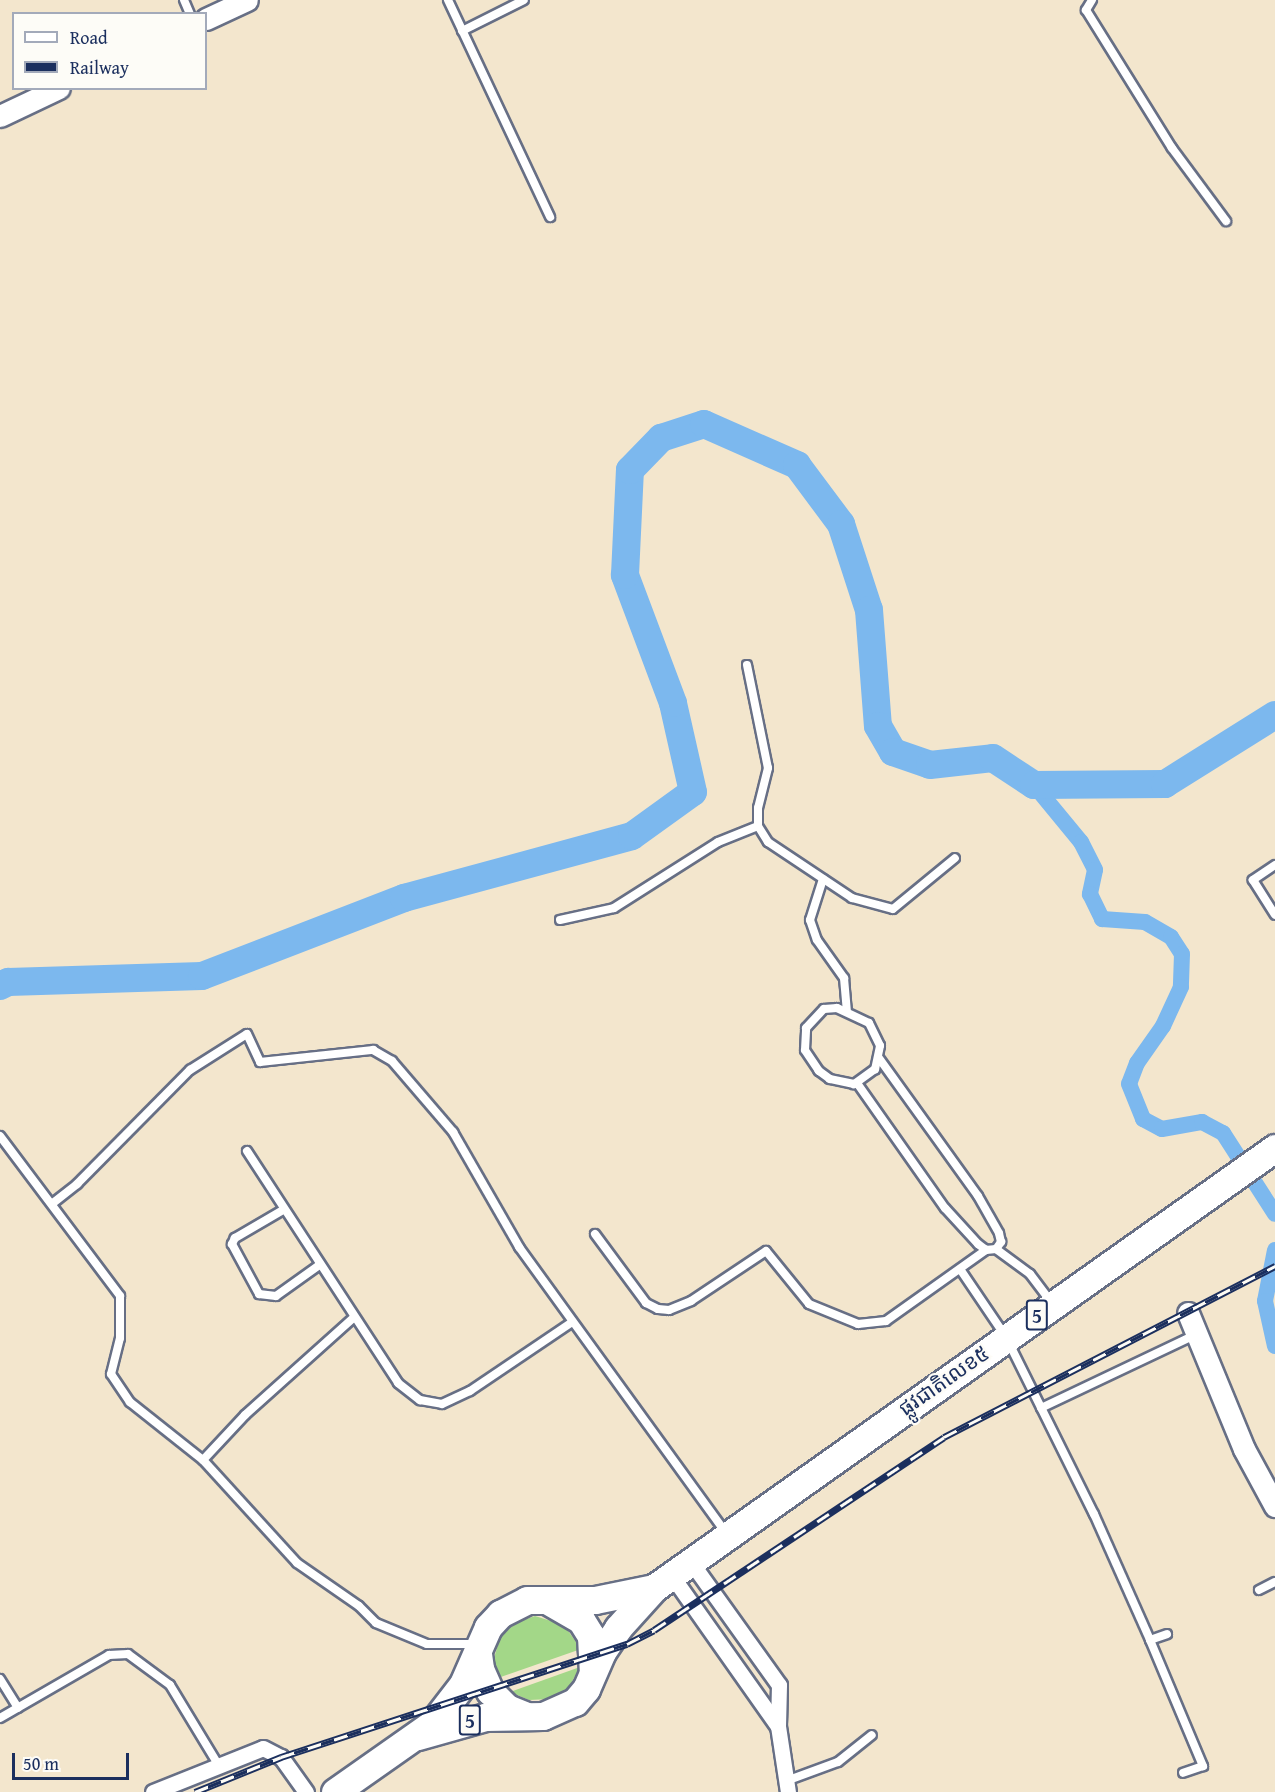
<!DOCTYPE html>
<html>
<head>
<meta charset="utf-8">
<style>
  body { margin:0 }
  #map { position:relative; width:1275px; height:1792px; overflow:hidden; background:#f3e6cd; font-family:"Gentium Book Plus","Noto Sans Khmer",serif }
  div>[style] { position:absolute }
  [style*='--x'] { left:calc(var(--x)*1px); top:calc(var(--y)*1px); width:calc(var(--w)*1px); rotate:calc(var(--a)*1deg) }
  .green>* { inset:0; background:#a3d788 }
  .canal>* { height:16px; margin:-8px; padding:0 8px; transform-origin:8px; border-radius:8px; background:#7cb8ee }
  .river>* { height:28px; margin:-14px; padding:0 14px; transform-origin:14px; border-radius:14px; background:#7cb8ee }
  .roads { filter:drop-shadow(2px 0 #676f85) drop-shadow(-2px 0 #676f85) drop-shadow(0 2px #676f85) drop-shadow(0 -2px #676f85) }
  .lane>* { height:8px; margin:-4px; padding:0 4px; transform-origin:4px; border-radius:4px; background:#fff }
  .street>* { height:15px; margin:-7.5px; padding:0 7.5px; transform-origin:7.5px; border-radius:7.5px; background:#fff }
  .secondary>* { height:21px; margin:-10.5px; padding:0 10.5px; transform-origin:10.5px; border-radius:10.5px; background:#fff }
  .highway>* { height:27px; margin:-13.5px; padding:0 13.5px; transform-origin:13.5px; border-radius:13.5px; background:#fff }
  .rail>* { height:7px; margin-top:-3.5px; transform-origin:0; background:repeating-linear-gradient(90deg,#fdfcf7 0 14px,#1b2f5e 0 28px); box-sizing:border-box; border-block:2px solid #1b2f5e }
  span { translate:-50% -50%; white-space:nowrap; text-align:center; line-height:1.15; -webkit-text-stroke:4.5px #fdfcf7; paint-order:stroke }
  .shield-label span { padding:2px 4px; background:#fdfcf7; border:2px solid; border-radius:4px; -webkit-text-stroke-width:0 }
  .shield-label { font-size:20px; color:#1b2f5e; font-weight:700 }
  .street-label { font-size:21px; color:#1b2f5e }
  .legend { position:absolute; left:12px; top:12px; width:195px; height:78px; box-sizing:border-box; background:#fdfcf7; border:2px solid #a3aaba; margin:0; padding:8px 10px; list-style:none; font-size:18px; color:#1b2f5e }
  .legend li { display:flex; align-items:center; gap:12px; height:30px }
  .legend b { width:30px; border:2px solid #a3aaba }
  .scale { position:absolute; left:12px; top:1753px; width:117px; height:27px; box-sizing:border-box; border:3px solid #1b2f5e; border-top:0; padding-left:8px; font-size:18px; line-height:21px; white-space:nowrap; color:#1b2f5e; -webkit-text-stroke:4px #fdfcf7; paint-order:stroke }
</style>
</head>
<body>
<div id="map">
  <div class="green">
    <i style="clip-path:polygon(535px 1616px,564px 1625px,581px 1649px,498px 1678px,494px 1658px,500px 1638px,515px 1623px)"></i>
    <i style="clip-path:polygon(580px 1667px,569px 1687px,550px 1699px,529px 1700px,510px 1692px)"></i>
  </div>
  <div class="canal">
    <i style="--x:1034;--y:785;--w:74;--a:50.5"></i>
    <i style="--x:1081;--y:842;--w:31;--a:63"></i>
    <i style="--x:1095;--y:870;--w:25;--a:102"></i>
    <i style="--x:1090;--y:894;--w:28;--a:64"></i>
    <i style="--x:1102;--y:919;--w:43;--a:4"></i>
    <i style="--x:1145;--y:922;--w:30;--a:30"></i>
    <i style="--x:1171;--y:937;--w:20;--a:57"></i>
    <i style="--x:1182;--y:954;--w:33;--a:92"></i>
    <i style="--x:1181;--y:987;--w:43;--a:114.8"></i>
    <i style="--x:1163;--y:1026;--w:45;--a:125.1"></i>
    <i style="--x:1137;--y:1063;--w:22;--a:111"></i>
    <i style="--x:1129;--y:1084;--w:38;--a:68"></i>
    <i style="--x:1143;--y:1119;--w:21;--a:28"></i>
    <i style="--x:1162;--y:1129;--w:41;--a:-9.9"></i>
    <i style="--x:1202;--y:1122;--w:24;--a:28"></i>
    <i style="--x:1223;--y:1133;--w:96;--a:57.3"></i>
    <i style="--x:1275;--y:1250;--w:52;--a:101.1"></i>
    <i style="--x:1265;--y:1301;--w:46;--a:77.5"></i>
  </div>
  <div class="river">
    <i style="--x:0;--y:986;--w:9;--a:-27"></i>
    <i style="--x:8;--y:982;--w:194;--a:-1.8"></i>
    <i style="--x:202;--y:976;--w:217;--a:-21.1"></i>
    <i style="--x:404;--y:898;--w:236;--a:-15.2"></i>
    <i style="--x:632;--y:836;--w:75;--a:-35.8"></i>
    <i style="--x:693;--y:792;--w:91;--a:-102.7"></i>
    <i style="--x:673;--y:703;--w:137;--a:-110.6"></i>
    <i style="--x:625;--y:575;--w:105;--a:-87.3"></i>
    <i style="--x:630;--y:470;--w:45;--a:-45.9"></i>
    <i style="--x:661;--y:438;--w:45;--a:-18"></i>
    <i style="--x:704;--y:424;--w:102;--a:23.8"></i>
    <i style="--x:797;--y:465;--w:74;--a:53.3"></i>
    <i style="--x:841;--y:524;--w:90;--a:72"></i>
    <i style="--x:869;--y:610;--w:116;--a:85.6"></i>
    <i style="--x:878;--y:726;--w:30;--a:60"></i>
    <i style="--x:893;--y:752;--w:39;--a:19"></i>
    <i style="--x:930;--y:765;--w:63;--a:-6.3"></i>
    <i style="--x:993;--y:758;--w:49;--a:33.4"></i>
    <i style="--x:1034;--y:785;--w:131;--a:-0.4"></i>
    <i style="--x:1165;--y:784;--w:130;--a:-32.1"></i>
  </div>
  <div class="roads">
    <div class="lane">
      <i style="--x:184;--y:0;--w:15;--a:67"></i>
      <i style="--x:448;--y:0;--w:240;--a:64.8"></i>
      <i style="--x:1092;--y:0;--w:12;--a:121"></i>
      <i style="--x:1086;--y:10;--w:163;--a:58.1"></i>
      <i style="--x:1172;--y:148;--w:91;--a:53.5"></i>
      <i style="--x:462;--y:31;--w:69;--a:-26.6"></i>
      <i style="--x:747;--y:665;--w:105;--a:78.5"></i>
      <i style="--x:768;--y:768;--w:41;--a:104"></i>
      <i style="--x:758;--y:808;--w:18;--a:90"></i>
      <i style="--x:758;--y:826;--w:19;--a:58"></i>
      <i style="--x:768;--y:842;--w:101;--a:33.7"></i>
      <i style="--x:852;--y:898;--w:42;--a:15"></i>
      <i style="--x:893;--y:909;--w:80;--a:-39.4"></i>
      <i style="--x:1275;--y:865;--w:27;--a:146"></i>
      <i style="--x:1253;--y:880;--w:41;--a:57.8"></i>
      <i style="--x:823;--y:879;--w:43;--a:107.6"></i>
      <i style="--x:810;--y:920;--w:21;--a:71"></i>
      <i style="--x:817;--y:940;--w:47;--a:54.6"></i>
      <i style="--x:844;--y:978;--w:32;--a:85"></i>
      <i style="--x:560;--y:920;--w:55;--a:-12.5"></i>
      <i style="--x:614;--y:908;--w:123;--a:-32.4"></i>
      <i style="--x:718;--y:842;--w:43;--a:-21.8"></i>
      <i style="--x:837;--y:1008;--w:35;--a:25"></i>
      <i style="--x:869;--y:1023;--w:25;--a:64"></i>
      <i style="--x:880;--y:1046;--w:24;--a:102"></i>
      <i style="--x:875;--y:1069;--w:26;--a:144"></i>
      <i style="--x:854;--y:1084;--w:25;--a:-168"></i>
      <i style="--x:830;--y:1079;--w:14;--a:-144"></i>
      <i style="--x:819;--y:1071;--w:25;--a:-124"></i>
      <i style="--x:805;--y:1050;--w:22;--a:-87"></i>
      <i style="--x:806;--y:1028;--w:26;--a:-47"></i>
      <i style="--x:824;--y:1009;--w:13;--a:-4"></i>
      <i style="--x:857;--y:1083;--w:153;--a:54.9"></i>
      <i style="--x:945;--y:1208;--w:49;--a:47.5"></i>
      <i style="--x:978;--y:1244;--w:10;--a:37"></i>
      <i style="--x:986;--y:1250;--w:10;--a:-6"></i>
      <i style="--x:996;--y:1249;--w:9;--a:-54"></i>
      <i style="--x:1001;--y:1242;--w:9;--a:-103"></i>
      <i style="--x:999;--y:1233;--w:43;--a:-119.6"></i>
      <i style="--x:978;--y:1196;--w:170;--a:-125.7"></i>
      <i style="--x:0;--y:1136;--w:200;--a:53.1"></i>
      <i style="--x:120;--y:1296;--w:42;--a:90"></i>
      <i style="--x:120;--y:1338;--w:37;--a:104"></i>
      <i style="--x:111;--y:1374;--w:34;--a:56"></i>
      <i style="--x:130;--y:1402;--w:93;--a:38.5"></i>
      <i style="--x:203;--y:1460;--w:139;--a:47.6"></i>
      <i style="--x:297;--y:1563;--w:75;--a:34.7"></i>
      <i style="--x:359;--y:1606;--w:24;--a:45"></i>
      <i style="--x:376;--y:1623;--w:55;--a:22.4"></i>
      <i style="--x:427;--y:1644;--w:49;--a:0"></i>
      <i style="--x:247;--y:1151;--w:277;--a:56.9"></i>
      <i style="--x:398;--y:1383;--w:28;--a:38"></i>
      <i style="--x:420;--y:1400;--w:22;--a:10"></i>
      <i style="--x:442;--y:1404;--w:31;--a:-25"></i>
      <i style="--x:470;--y:1391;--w:122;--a:-34"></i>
      <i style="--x:53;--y:1203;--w:31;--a:-38"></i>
      <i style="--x:77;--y:1184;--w:161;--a:-45.3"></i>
      <i style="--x:190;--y:1070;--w:67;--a:-32.3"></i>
      <i style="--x:247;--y:1034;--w:31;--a:65"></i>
      <i style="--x:260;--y:1062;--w:114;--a:-6.1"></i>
      <i style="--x:373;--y:1050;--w:22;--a:30"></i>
      <i style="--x:392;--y:1061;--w:94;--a:49.3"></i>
      <i style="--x:453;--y:1132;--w:133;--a:60.1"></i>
      <i style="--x:519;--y:1247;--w:352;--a:54.1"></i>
      <i style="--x:283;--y:1210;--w:56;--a:149.7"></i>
      <i style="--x:235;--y:1238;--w:7;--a:117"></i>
      <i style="--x:232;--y:1244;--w:57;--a:61.6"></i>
      <i style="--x:259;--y:1294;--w:17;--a:7"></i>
      <i style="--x:276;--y:1296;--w:52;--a:-35.5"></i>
      <i style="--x:595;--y:1234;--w:86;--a:53.5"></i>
      <i style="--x:646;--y:1303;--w:13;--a:27"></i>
      <i style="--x:658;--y:1309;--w:11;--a:5"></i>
      <i style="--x:669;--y:1310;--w:24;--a:-22"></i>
      <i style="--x:691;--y:1301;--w:90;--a:-33.7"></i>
      <i style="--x:766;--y:1251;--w:68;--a:50.9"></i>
      <i style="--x:809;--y:1304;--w:53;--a:22.2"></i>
      <i style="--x:858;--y:1324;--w:28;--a:-6"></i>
      <i style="--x:886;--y:1321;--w:123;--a:-35.4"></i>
      <i style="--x:996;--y:1249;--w:42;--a:36.3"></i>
      <i style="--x:1030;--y:1274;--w:34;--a:53"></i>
      <i style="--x:960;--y:1269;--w:82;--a:55.9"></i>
      <i style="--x:1006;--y:1337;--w:198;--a:63.6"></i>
      <i style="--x:1094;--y:1514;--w:138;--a:66"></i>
      <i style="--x:1150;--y:1640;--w:137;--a:67.2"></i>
      <i style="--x:1203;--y:1766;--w:21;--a:161"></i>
      <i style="--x:1041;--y:1408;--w:170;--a:-25.4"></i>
      <i style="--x:203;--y:1460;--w:62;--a:-47"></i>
      <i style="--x:245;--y:1415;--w:145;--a:-41.9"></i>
      <i style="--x:1259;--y:1590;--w:18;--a:-27"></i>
      <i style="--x:1150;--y:1640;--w:18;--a:-19"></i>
      <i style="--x:0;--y:1679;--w:34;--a:58"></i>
      <i style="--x:0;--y:1718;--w:126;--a:-30"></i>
      <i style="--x:109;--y:1655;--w:19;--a:-3"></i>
      <i style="--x:128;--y:1654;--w:52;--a:36.4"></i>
      <i style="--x:170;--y:1685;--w:95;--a:58.8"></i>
      <i style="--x:786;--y:1781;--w:55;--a:-20.1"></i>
      <i style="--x:838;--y:1762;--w:43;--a:-38.5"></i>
    </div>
    <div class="street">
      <i style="--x:691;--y:1562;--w:151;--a:54.4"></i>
      <i style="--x:779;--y:1685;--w:41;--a:91.4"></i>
      <i style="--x:778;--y:1726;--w:67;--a:81.4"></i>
      <i style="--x:672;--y:1576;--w:184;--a:54.8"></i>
      <i style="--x:153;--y:1792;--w:118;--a:-21.8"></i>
      <i style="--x:263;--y:1748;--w:20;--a:27"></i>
      <i style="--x:281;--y:1757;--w:43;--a:54.5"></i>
    </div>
    <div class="secondary">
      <i style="--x:206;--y:19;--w:45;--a:-24.9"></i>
      <i style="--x:0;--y:116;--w:65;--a:-25.4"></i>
      <i style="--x:1188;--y:1313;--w:147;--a:67.6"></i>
      <i style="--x:1244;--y:1449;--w:65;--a:61.5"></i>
    </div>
    <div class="highway">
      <i style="--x:550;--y:1602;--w:36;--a:30"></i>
      <i style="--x:581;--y:1620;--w:19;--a:58"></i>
      <i style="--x:591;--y:1636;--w:35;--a:87"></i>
      <i style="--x:478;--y:1654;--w:15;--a:82"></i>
      <i style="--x:480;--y:1669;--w:24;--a:66"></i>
      <i style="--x:490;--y:1691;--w:24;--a:45"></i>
      <i style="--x:507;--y:1708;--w:18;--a:22"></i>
      <i style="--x:418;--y:1736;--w:70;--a:-15.8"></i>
      <i style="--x:485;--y:1717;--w:58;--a:-1"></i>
      <i style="--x:543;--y:1716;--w:35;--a:-24"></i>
      <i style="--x:575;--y:1702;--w:17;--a:-50"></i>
      <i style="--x:586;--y:1689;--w:40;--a:-66.6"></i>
      <i style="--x:602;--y:1652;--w:29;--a:-56"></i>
      <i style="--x:618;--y:1628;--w:54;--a:-48"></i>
      <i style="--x:654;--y:1588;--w:761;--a:-35.32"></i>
      <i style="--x:335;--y:1792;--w:120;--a:-35.1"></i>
      <i style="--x:433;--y:1723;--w:49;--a:-52.4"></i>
      <i style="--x:463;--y:1684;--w:62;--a:-66.3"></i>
      <i style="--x:488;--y:1627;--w:18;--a:-47"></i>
      <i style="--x:500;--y:1614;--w:30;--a:-27"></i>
      <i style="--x:527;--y:1600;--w:68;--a:0"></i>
      <i style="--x:595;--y:1600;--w:60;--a:-11.5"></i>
    </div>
  </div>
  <div class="rail">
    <i style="--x:195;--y:1792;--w:93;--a:-22.1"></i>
    <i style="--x:281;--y:1757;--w:364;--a:-18.1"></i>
    <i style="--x:627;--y:1644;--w:30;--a:-27"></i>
    <i style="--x:654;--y:1630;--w:348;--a:-33.6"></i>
    <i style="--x:944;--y:1437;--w:373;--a:-27.3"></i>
  </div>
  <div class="shield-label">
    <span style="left:1037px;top:1315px">5</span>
    <span style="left:470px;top:1720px">5</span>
  </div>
  <div class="street-label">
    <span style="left:944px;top:1381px;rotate:-35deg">ផ្លូវជាតិលេខ៥</span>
  </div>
  <ul class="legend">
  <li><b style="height:8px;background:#fff"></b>Road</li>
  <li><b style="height:8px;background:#1b2f5e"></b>Railway</li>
  </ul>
  <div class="scale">50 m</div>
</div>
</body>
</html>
